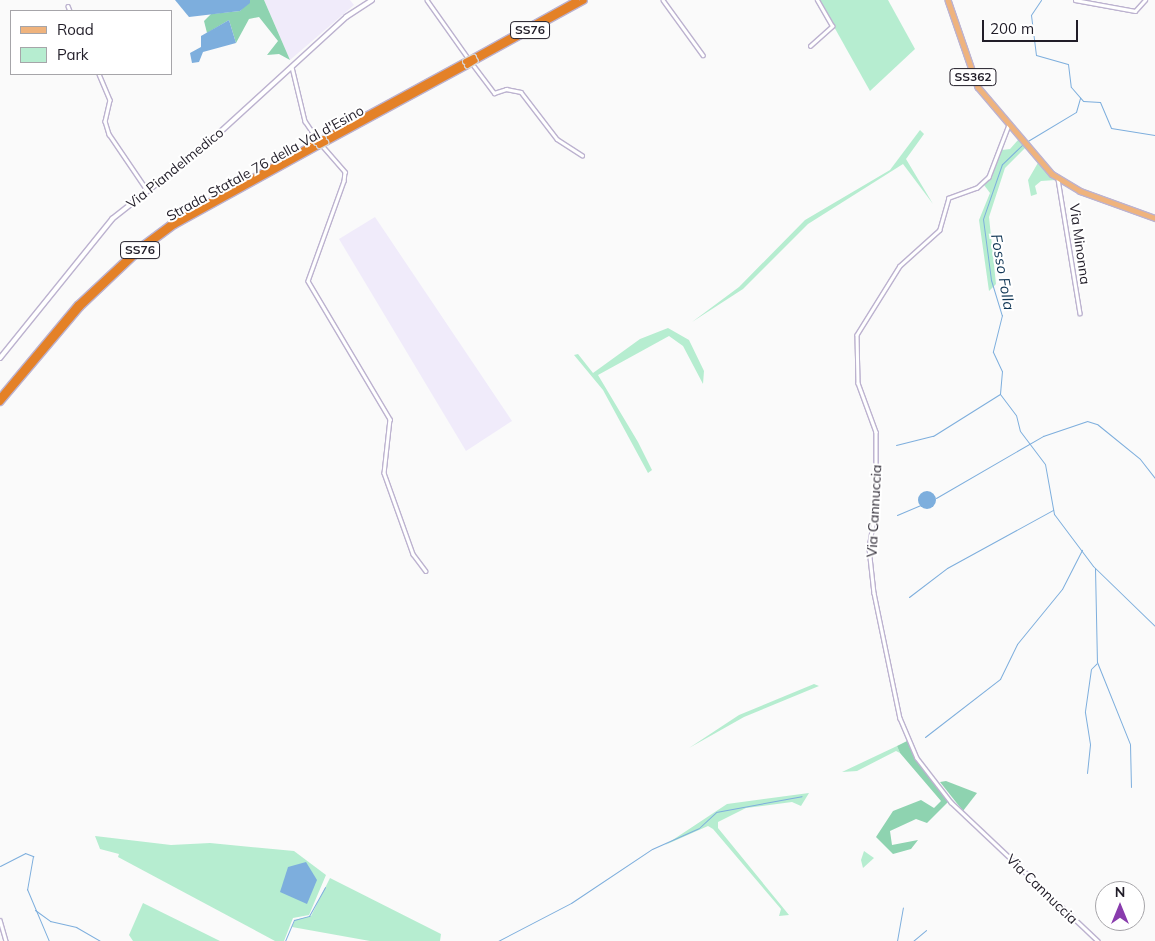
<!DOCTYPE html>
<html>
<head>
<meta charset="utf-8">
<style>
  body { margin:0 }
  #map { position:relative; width:1155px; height:941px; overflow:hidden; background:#fafafa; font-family:Mulish,sans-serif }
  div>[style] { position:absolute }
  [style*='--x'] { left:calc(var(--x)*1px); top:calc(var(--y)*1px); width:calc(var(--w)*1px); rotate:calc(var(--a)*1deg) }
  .built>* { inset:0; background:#f0ebfa }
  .green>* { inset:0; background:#b6edd0 }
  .forest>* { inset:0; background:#8ed3b0 }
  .water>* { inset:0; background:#7daedd }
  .round { border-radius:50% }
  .stream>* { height:1px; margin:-0.5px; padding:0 0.5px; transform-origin:0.5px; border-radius:0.5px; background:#7daedd }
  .roads { filter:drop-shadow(1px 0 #bcb2cf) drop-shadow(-1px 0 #bcb2cf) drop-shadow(0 1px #bcb2cf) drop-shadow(0 -1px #bcb2cf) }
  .street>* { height:2.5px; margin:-1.25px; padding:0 1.25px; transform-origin:1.25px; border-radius:1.25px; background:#fff }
  .secondary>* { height:4px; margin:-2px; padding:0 2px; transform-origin:2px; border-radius:2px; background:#fff }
  .primary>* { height:4.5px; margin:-2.25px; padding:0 2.25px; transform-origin:2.25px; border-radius:2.25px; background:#efb37d }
  .highway>* { height:5px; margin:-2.5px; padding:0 2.5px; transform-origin:2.5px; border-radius:2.5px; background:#e48127 }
  .bridges { filter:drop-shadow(1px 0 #d7d6d8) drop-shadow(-1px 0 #d7d6d8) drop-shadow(0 1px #d7d6d8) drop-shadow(0 -1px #d7d6d8) }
  .highway-bridge>* { height:5px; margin:-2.5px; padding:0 2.5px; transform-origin:2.5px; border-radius:2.5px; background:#e48127 }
  span { translate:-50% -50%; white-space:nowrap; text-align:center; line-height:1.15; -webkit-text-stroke:4px #fff; paint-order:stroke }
  .shield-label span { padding:1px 4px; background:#fff; border:1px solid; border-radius:4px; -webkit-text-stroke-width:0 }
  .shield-label { font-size:12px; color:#211d28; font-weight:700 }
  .street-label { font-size:14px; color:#211d28 }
  .water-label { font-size:15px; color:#103655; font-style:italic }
  .legend { position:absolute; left:10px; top:10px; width:162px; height:65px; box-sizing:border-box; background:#fff; border:1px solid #a6a5a9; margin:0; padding:6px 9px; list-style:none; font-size:15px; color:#211d28 }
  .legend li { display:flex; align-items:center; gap:10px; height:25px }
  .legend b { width:25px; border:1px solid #a6a5a9 }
  .north { position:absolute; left:1095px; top:881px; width:50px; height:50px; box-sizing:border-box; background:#fff; border:1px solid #a6a5a9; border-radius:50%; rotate:0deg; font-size:14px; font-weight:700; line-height:20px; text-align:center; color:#211d28 }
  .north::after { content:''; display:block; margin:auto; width:18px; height:22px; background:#893cad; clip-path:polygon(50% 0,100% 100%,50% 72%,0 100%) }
  .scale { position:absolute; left:982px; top:20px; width:96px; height:22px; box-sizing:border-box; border:2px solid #211d28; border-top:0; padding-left:6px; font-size:15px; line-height:18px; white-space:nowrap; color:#211d28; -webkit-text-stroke:4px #fff; paint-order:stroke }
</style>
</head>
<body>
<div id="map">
  <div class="built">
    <i style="clip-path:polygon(264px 0,350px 0,354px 5px,290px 60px)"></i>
    <i style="clip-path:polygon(375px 217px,512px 421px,466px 451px,339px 239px)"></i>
  </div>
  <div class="green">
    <i style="clip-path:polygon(819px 0,888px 0,915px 49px,870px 91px)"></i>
    <i style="clip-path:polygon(920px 130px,924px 134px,906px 159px,933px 204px,903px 164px,808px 224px,743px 289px,692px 322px,739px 287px,805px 220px,890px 170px)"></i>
    <i style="clip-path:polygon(1019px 139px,1026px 147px,1005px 168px,989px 217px,996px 284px,989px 291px,979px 220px,990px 193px,984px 185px,1002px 150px,1010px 149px)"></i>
    <i style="clip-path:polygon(1039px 161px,1056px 180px,1041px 181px,1035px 186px,1037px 194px,1031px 196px,1028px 180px)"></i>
    <i style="clip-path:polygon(668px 328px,689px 340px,704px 371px,703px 384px,683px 346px,669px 336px,598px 375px,638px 442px,652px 470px,648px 473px,603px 390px,574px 355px,578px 354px,593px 373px,640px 339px)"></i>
    <i style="clip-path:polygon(814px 684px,819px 686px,744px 717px,689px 748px,739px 715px)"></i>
    <i style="clip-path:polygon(897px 746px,900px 753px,896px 751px,857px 771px,842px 772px)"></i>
    <i style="clip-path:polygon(809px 793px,801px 806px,792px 802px,746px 808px,718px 822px,718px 828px,789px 915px,779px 916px,781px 909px,713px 829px,708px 826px,665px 845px,727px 804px)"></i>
    <i style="clip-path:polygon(95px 836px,171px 845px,210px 843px,294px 851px,326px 875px,309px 915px,293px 918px,284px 941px,275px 941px,118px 857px,119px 854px,100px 849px)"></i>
    <i style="clip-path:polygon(864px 851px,874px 858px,863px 868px,861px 860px)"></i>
    <i style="clip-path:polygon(330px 878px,441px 934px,440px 941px,370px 941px,292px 927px,295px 920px,311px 916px)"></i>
    <i style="clip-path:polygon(143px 903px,220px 941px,133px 941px,129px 935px)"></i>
  </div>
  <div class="forest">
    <i style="clip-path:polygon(250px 0,264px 0,290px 60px,279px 54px,267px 55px,278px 41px,259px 17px,249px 19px,236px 43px,229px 20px,207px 33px,204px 21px,211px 14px,240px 11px)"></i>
    <i style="clip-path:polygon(907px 741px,948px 802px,927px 823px,916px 819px,890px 831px,892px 845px,918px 840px,911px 849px,893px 854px,876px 837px,893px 811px,921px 800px,934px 808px,941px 801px,900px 753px,897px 746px)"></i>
    <i style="clip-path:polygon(946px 781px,977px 793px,963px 811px,940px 782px)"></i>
  </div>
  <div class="water">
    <i style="clip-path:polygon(175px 0,250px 0,250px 3px,240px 11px,189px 17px)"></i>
    <i style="clip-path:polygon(229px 20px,236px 43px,203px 52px,199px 62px,192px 63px,190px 53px,201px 47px,201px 36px)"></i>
    <i class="round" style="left:918px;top:491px;width:18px;height:18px"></i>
    <i style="clip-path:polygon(306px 862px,317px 880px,307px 904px,280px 892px,288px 867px)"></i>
  </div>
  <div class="stream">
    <i style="--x:1041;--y:0;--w:18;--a:124"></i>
    <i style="--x:1031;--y:15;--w:40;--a:82.9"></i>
    <i style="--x:1036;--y:55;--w:33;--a:16"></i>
    <i style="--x:1068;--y:64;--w:23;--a:83"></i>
    <i style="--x:1071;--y:87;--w:18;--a:49"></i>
    <i style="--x:1083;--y:101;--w:17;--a:3"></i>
    <i style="--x:1100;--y:102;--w:28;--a:67"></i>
    <i style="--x:1111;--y:128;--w:45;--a:9"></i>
    <i style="--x:1026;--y:142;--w:58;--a:-31"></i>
    <i style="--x:1076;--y:112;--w:15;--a:-74"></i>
    <i style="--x:1023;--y:144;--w:29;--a:136"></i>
    <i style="--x:1002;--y:164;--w:58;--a:109.1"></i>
    <i style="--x:983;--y:219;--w:62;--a:82.5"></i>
    <i style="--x:991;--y:280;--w:37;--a:73"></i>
    <i style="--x:1002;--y:315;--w:38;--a:104"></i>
    <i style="--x:993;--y:352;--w:21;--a:65"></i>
    <i style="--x:1002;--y:371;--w:23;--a:95"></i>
    <i style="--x:1000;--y:394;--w:26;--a:53"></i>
    <i style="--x:1016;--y:415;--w:16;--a:76"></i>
    <i style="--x:1020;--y:431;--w:41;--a:52.9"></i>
    <i style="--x:1045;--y:464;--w:51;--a:79.8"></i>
    <i style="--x:1054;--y:514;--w:65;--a:53.1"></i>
    <i style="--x:1093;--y:566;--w:86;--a:44.1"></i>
    <i style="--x:896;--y:445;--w:38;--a:-14"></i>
    <i style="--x:933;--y:436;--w:79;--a:-32.1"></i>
    <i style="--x:936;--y:498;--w:124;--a:-30.1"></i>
    <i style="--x:1043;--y:436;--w:46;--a:-18.8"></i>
    <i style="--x:1087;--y:421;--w:10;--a:17"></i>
    <i style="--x:1097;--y:424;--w:55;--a:39.1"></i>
    <i style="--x:1140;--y:459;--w:24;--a:52"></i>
    <i style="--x:897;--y:515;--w:25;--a:-23"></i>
    <i style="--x:1095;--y:568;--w:94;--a:88.8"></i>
    <i style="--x:1097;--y:662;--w:88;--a:68.1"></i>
    <i style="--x:1130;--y:744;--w:43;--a:88.7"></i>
    <i style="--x:909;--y:597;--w:48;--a:-37.3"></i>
    <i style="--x:947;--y:568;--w:121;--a:-28.7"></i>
    <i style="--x:925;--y:737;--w:95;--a:-37.7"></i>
    <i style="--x:1000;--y:679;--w:39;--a:-64"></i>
    <i style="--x:1017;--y:644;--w:71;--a:-50.7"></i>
    <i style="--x:1062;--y:589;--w:44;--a:-62.9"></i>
    <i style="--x:1087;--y:773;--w:29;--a:-84"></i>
    <i style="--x:1090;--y:744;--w:33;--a:-99"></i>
    <i style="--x:1085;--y:711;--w:42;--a:-81.9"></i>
    <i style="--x:1091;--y:669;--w:8;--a:-45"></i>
    <i style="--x:0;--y:866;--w:28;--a:-27"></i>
    <i style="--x:25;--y:853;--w:9;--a:21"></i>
    <i style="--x:33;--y:856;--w:34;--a:100"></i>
    <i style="--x:27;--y:889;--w:56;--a:67.1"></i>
    <i style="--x:35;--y:910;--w:19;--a:36"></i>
    <i style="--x:50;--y:921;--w:27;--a:13"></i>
    <i style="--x:76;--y:927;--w:28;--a:30"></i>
    <i style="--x:285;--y:941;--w:23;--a:-67"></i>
    <i style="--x:294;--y:920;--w:16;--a:-15"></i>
    <i style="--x:309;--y:916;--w:33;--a:-61"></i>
    <i style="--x:498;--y:941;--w:82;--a:-27.5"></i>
    <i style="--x:571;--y:903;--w:97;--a:-33.7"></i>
    <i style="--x:652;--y:849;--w:51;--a:-24.1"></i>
    <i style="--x:699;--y:828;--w:23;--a:-43"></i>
    <i style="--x:716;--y:812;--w:87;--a:-10.5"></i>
    <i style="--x:897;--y:941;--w:34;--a:-80"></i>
    <i style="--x:913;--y:941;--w:17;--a:-40"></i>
  </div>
  <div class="roads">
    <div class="street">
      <i style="--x:427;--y:0;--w:71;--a:54.7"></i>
      <i style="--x:663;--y:0;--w:68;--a:54"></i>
      <i style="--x:1075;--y:0;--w:61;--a:10.4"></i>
      <i style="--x:1135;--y:11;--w:15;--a:-48"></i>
      <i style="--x:68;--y:6;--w:5;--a:68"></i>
      <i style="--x:810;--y:46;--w:30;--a:-42"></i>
      <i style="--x:832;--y:26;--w:30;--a:-120"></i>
      <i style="--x:471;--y:62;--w:39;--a:53"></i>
      <i style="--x:494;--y:93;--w:13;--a:-18"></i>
      <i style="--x:506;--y:89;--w:15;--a:11"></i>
      <i style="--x:521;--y:92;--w:59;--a:52.5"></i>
      <i style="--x:557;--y:139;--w:30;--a:33"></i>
      <i style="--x:292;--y:67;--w:56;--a:76.5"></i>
      <i style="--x:305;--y:121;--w:23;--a:56"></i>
      <i style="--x:99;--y:74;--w:28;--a:67"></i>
      <i style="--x:110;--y:100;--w:22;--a:103"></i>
      <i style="--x:105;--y:121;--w:14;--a:73"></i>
      <i style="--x:109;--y:134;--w:68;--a:55.8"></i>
      <i style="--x:1009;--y:125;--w:56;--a:111"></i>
      <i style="--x:989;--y:177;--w:16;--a:137"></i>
      <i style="--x:977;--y:188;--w:30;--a:160"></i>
      <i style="--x:949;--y:198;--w:33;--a:106"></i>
      <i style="--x:940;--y:230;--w:54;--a:138"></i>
      <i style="--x:900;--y:266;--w:81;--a:121.9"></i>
      <i style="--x:857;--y:335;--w:48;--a:88.8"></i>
      <i style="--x:858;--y:383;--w:52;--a:69.8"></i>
      <i style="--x:876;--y:432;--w:76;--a:90"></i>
      <i style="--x:876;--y:508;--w:41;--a:99.9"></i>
      <i style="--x:869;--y:548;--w:45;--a:83.7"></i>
      <i style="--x:874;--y:593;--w:128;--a:78.3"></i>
      <i style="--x:900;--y:718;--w:43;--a:67"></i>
      <i style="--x:917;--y:758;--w:56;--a:52.3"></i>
      <i style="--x:951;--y:802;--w:202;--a:43.4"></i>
      <i style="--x:321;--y:144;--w:37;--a:49"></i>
      <i style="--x:345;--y:172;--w:9;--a:96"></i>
      <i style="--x:344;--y:181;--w:106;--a:109.8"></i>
      <i style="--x:308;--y:281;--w:161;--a:59.3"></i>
      <i style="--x:390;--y:419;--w:54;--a:96.3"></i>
      <i style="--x:384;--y:473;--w:86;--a:70.3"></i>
      <i style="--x:413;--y:554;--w:21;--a:53"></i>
      <i style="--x:1058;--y:179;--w:136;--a:80.7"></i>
      <i style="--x:0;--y:920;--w:22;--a:74"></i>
    </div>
    <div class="secondary">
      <i style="--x:0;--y:358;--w:179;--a:-51.1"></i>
      <i style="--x:112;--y:219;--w:120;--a:-38.2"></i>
      <i style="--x:206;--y:145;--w:190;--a:-42.4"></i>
      <i style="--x:346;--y:17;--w:31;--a:-33"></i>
    </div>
    <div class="primary">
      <i style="--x:948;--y:0;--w:92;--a:71"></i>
      <i style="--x:978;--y:87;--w:114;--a:49.6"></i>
      <i style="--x:1052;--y:174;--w:33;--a:31"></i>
      <i style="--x:1080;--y:191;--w:80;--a:19.8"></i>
    </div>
    <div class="highway">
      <i style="--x:473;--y:57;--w:118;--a:-29"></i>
      <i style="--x:475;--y:60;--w:124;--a:-28.8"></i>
      <i style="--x:323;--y:138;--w:162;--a:-28.5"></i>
      <i style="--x:325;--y:142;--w:162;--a:-28.5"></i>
      <i style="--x:0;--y:396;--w:120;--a:-50.1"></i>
      <i style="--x:77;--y:304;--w:82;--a:-43"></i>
      <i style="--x:137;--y:248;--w:44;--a:-36.6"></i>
      <i style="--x:172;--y:222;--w:165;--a:-29.1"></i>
      <i style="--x:0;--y:402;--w:124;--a:-49.9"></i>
      <i style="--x:80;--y:307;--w:81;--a:-43.5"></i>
      <i style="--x:139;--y:251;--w:44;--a:-36.6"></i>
      <i style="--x:174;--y:225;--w:166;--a:-28.9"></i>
    </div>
  </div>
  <div class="bridges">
    <div class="highway-bridge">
      <i style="--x:465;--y:61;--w:9;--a:-27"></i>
      <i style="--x:467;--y:65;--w:9;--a:-32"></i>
      <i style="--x:316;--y:142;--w:8;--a:-30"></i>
      <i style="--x:319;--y:145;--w:7;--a:-27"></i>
    </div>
  </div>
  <div class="shield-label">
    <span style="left:530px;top:30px">SS76</span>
    <span style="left:973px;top:77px">SS362</span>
    <span style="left:140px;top:250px">SS76</span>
  </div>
  <div class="street-label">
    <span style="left:265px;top:163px;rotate:-29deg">Strada Statale 76 della Val d'Esino</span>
    <span style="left:175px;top:168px;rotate:-39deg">Via Piandelmedico</span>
    <span style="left:1080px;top:244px;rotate:82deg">Via Minonna</span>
    <span style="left:874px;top:511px;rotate:-87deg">Via Cannuccia</span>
    <span style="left:1042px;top:889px;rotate:44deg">Via Cannuccia</span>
  </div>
  <div class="water-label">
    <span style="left:1003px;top:272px;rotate:80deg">Fosso Folla</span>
  </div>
  <ul class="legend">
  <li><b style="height:6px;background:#efb37d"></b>Road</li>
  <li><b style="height:14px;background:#b6edd0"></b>Park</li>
  </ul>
  <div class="north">N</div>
  <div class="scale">200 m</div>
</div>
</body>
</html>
